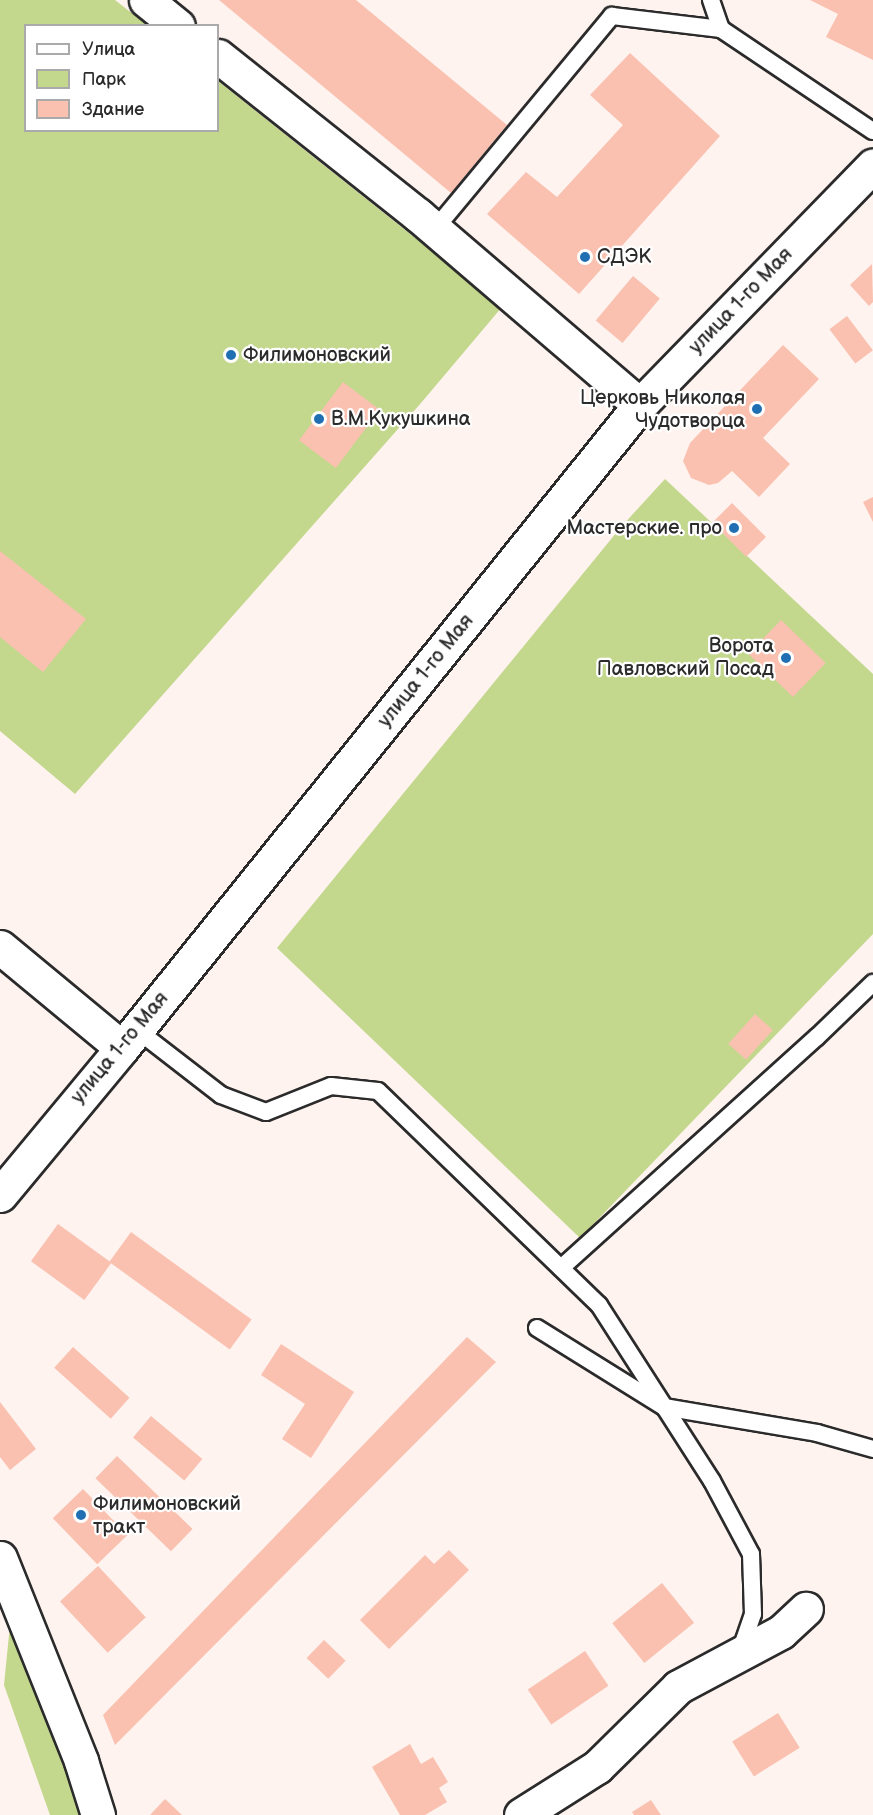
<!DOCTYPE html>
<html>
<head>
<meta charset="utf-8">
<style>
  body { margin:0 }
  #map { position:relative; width:873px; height:1815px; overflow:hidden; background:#fef3ef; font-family:"Balsamiq Sans",sans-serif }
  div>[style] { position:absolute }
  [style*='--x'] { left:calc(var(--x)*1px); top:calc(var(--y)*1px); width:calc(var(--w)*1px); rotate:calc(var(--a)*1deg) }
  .green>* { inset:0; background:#c3d78d }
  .building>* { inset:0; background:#fac1b0; transform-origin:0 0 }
  .roads { filter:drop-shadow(2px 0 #2b2b2b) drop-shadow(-2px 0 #2b2b2b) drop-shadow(0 2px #2b2b2b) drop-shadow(0 -2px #2b2b2b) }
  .lane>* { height:16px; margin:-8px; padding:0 8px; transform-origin:8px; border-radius:8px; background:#fff }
  .street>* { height:33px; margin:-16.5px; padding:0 16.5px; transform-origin:16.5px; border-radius:16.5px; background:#fff }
  .secondary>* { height:33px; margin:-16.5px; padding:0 16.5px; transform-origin:16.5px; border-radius:16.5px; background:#fff }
  .dots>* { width:16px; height:16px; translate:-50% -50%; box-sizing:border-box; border:3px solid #fff; border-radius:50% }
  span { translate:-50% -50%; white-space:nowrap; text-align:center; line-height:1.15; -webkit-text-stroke:4.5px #fff; paint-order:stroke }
  .poi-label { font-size:20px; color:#2b2b2b }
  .left { translate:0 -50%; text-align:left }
  .right { translate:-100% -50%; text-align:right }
  .street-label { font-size:20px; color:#2b2b2b }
  .legend { position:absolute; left:24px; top:24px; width:195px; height:108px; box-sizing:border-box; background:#fff; border:2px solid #aaa; margin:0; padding:8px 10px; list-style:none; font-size:18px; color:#2b2b2b }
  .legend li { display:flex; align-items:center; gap:12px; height:30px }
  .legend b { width:30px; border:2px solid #aaa }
</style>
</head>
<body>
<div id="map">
  <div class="green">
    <i style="clip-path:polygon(0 0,115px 0,147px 25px,26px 26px,26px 130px,218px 130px,218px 81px,502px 307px,421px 403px,75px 794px,0 731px)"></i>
    <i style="clip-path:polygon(665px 479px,873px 674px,873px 934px,580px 1238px,277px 948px,621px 527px)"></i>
    <i style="clip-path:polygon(10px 1625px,83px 1815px,50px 1815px,4px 1685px)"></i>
  </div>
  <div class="building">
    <i style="clip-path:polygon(219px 0,356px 0,507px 125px,451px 193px)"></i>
    <i style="clip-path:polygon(810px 0,873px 0,873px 60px,826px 37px,838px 14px)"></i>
    <i style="clip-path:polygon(630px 53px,720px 136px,579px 294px,487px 214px,526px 172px,557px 197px,623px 125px,590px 95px)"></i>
    <i style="clip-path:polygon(872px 264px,873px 302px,869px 306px,850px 285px)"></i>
    <i style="left:633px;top:276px;width:35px;height:58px;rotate:40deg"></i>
    <i style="left:847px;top:316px;width:43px;height:22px;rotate:53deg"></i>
    <i style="clip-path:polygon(783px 345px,819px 379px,763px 438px,790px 464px,759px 497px,732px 471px,718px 483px,709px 485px,691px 478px,683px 461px,690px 443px)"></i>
    <i style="left:343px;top:382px;width:46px;height:73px;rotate:37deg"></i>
    <i style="clip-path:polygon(873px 497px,873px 522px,863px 502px)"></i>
    <i style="left:732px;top:503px;width:48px;height:28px;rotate:45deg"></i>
    <i style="clip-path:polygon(0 551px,86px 619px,43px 672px,0 637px)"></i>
    <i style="left:781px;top:620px;width:62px;height:47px;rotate:44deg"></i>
    <i style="left:755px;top:1014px;width:24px;height:40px;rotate:42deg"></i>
    <i style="left:58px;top:1224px;width:66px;height:46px;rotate:36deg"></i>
    <i style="left:131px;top:1232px;width:149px;height:37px;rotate:36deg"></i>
    <i style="clip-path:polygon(467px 1337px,496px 1362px,115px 1745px,103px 1715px)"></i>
    <i style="clip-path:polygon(281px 1344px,354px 1392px,311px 1458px,282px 1439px,305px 1404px,261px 1375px)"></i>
    <i style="left:73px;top:1347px;width:76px;height:28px;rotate:42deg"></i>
    <i style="clip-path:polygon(0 1402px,36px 1449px,10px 1470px,0 1457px)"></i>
    <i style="left:151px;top:1416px;width:67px;height:28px;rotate:40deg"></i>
    <i style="left:117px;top:1456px;width:105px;height:31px;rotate:44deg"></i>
    <i style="left:83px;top:1489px;width:64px;height:42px;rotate:46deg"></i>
    <i style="clip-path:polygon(449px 1550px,469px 1570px,389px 1649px,360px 1620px,425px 1555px,434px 1564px)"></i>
    <i style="left:98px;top:1566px;width:70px;height:52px;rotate:47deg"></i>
    <i style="left:662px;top:1583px;width:51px;height:64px;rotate:51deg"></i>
    <i style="left:324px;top:1640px;width:30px;height:25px;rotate:44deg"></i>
    <i style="left:585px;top:1651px;width:42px;height:69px;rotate:56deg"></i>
    <i style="left:778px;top:1713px;width:41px;height:54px;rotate:58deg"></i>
    <i style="clip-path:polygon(410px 1744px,421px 1764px,433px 1757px,448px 1782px,439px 1788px,447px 1802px,425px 1815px,400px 1815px,372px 1767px)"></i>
    <i style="clip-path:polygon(165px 1799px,182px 1815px,150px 1815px)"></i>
    <i style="clip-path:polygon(651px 1800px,661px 1815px,634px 1815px,632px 1812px)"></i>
  </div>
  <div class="roads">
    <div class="lane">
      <i style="--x:711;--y:0;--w:31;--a:71"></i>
      <i style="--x:721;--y:29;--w:183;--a:33.9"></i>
      <i style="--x:435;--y:229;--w:277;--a:-50.3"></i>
      <i style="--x:612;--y:16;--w:110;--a:6.8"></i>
      <i style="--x:137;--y:1030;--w:106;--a:37.7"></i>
      <i style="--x:221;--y:1095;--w:48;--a:20.7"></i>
      <i style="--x:266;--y:1112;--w:70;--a:-21.8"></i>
      <i style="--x:331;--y:1086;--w:47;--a:6.1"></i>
      <i style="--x:378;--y:1091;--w:308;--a:44.1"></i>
      <i style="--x:599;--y:1305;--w:209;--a:57.3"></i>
      <i style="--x:712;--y:1481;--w:83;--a:61.9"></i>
      <i style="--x:751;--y:1554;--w:60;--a:88.1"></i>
      <i style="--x:753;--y:1614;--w:39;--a:109"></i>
      <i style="--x:561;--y:1268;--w:345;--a:-42.1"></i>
      <i style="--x:817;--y:1037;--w:78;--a:-44"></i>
      <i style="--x:537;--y:1328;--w:150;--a:31.9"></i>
      <i style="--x:664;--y:1407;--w:155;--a:9.6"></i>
      <i style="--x:817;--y:1433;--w:58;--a:15.9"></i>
    </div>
    <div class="street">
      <i style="--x:146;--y:0;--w:41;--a:39.1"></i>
      <i style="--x:218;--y:56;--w:256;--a:38.5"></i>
      <i style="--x:418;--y:215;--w:292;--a:40.6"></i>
      <i style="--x:0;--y:947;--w:158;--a:39.6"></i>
      <i style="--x:0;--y:1558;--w:219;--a:68.2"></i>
      <i style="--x:81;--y:1761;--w:57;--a:72.5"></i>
      <i style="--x:521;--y:1815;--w:90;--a:-32.3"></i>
      <i style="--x:597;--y:1767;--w:114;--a:-44.6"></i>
      <i style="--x:678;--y:1687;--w:117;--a:-28.1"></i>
      <i style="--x:781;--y:1632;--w:34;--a:-43"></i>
    </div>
    <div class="secondary">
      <i style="--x:0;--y:1195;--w:191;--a:-50.3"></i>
      <i style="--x:122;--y:1048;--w:826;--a:-51.15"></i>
      <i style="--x:640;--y:405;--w:334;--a:-45.8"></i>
    </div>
  </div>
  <div class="dots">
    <i style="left:585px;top:257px;background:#1f6fb2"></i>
    <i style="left:231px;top:355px;background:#1f6fb2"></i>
    <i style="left:757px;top:409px;background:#1f6fb2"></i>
    <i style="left:319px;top:419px;background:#1f6fb2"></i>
    <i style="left:734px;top:528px;background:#1f6fb2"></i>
    <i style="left:786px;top:658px;background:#1f6fb2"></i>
    <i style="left:81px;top:1515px;background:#1f6fb2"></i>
  </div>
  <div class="poi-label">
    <span class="left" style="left:597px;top:257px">СДЭК</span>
    <span class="left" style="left:243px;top:355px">Филимоновский</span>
    <span class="right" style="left:745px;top:410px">Церковь Николая<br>Чудотворца</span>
    <span class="left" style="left:331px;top:419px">В.М.Кукушкина</span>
    <span class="right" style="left:722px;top:528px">Мастерские. про</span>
    <span class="right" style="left:774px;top:658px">Ворота<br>Павловский Посад</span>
    <span class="left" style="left:93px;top:1516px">Филимоновский<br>тракт</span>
  </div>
  <div class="street-label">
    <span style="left:741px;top:301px;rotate:-46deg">улица 1-го Мая</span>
    <span style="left:426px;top:671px;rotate:-51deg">улица 1-го Мая</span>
    <span style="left:120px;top:1048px;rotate:-50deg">улица 1-го Мая</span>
  </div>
  <ul class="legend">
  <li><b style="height:8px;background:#fff"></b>Улица</li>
  <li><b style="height:16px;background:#c3d78d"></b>Парк</li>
  <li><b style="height:16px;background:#fac1b0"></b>Здание</li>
  </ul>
</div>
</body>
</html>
